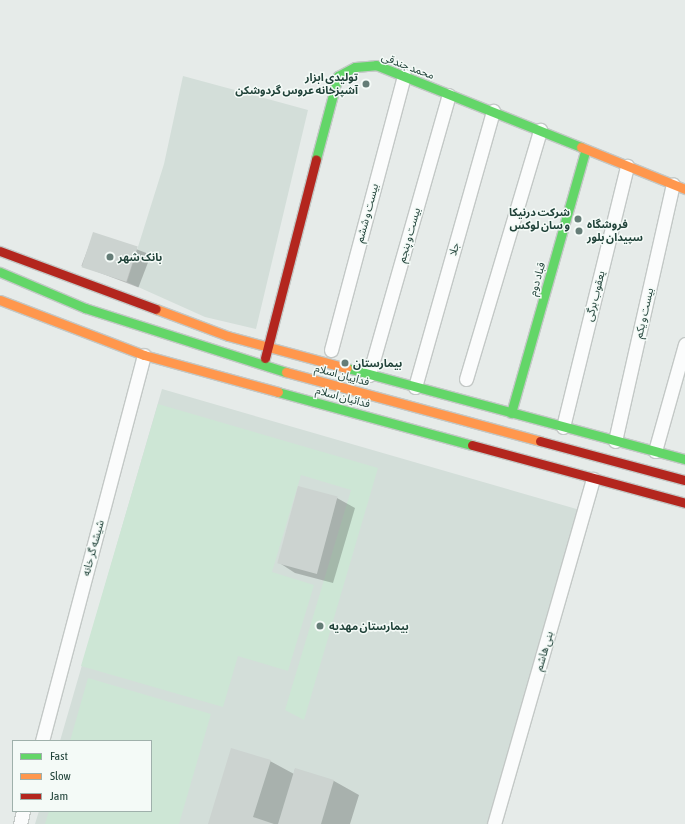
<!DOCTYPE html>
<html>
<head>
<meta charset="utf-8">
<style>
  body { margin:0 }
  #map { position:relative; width:685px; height:824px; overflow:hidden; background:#e6ebe9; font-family:"Asap Condensed","Noto Sans Arabic",sans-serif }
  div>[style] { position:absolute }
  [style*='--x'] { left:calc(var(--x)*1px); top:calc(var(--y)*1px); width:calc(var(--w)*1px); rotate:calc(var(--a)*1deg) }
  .built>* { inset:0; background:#d3ded9 }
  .green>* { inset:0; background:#cde6d5 }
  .shadow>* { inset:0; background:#0003; transform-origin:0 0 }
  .building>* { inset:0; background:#ccd3d0; transform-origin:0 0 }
  .roads { filter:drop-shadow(1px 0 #c3c8c6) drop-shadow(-1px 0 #c3c8c6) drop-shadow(0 1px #c3c8c6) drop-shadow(0 -1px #c3c8c6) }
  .street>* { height:13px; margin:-6.5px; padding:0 6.5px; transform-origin:6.5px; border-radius:6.5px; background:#fbfcfc }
  .fast>* { height:9px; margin:-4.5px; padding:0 4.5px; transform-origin:4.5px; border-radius:4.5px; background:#63d668 }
  .slow>* { height:9px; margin:-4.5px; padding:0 4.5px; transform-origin:4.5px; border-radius:4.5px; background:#ff974d }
  .jam>* { height:9px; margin:-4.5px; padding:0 4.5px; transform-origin:4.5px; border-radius:4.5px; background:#b3261e }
  .dots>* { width:11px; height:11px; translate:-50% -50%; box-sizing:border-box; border:2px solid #f4faf7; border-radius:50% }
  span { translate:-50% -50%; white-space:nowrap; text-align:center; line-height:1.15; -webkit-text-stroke:3px #f4faf7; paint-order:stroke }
  .street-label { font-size:11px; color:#204239 }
  .poi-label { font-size:11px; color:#204239; font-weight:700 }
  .right { translate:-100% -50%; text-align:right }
  .left { translate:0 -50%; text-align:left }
  .legend { position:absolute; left:12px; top:740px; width:140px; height:72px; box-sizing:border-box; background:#f4faf7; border:1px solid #9fb0ab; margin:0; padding:5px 7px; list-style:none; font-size:12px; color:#204239 }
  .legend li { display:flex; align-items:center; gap:8px; height:20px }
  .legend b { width:20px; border:1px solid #9fb0ab }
</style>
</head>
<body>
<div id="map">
  <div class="built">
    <i style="clip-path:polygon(183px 76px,308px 110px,256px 329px,205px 317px,127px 282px,164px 164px)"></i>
    <i style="clip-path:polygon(162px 389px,580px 510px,488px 824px,35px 824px,39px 811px,151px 811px,151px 741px,60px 741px)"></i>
  </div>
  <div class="green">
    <i style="clip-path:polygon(158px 404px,378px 468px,304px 720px,285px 710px,351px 490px,301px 475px,272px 572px,314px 585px,288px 671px,238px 656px,223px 707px,81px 666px)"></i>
    <i style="clip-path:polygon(88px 678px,211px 714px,179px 824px,45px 824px,49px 811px,151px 811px,151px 741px,70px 741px)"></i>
  </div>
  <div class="shadow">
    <i style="left:94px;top:233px;width:61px;height:35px;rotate:21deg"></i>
    <i style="clip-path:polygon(337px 498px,355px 508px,333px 583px,295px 573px,278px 562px)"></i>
    <i style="clip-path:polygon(270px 761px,294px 774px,295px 769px,334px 781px,359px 795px,350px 824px,209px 824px)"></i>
  </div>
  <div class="building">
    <i style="left:93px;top:232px;width:47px;height:37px;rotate:18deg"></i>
    <i style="left:298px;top:486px;width:41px;height:80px;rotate:15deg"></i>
    <i style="clip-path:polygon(231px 748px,271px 760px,253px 817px,274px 824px,208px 824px)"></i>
    <i style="clip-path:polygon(295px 768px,334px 780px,321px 824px,278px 824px)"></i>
  </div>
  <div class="roads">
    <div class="street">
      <i style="--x:331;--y:350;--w:284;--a:-75.1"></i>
      <i style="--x:369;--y:375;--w:291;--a:-74.1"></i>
      <i style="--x:466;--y:379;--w:260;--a:-73.4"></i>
      <i style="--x:415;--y:387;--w:287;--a:-74.2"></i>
      <i style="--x:563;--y:427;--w:269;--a:-76.2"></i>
      <i style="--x:615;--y:441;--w:263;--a:-77.3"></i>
      <i style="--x:655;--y:451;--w:111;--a:-74.3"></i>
      <i style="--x:42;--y:741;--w:399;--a:-75.2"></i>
      <i style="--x:20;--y:824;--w:13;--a:-77"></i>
      <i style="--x:494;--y:824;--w:359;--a:-74"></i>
    </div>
    <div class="fast">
      <i style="--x:316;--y:159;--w:86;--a:-75.2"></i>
      <i style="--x:338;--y:76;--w:19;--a:-28"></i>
      <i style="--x:355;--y:67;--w:21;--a:-5"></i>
      <i style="--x:376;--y:65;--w:221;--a:21.8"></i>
      <i style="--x:0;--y:272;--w:92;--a:23"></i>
      <i style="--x:85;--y:308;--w:211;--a:17.7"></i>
      <i style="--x:347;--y:368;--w:350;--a:15.1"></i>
      <i style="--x:278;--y:392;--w:201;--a:15.3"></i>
      <i style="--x:511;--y:413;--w:271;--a:-74.2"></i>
    </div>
    <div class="slow">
      <i style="--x:581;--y:147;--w:112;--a:22"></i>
      <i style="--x:0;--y:300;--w:154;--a:20.9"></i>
      <i style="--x:144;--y:355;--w:139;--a:15.4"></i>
      <i style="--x:156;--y:309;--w:77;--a:20.6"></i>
      <i style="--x:228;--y:336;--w:123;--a:15.1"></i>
      <i style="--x:286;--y:372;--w:263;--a:15.2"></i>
    </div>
    <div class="jam">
      <i style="--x:0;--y:251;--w:166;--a:20.4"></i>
      <i style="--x:265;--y:358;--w:205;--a:-75.6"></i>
      <i style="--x:540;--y:441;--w:150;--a:15.1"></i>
      <i style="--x:472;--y:445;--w:221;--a:15.2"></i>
    </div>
  </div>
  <div class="dots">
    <i style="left:366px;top:84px;background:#657d77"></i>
    <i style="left:578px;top:219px;background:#657d77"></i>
    <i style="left:579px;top:231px;background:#657d77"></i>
    <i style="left:110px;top:257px;background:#657d77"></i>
    <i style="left:345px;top:363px;background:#657d77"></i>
    <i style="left:320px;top:626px;background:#657d77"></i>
  </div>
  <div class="street-label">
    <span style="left:408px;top:66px;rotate:21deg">محمد جندقی</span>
    <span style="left:367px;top:213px;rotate:-75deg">بیست و ششم</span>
    <span style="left:409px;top:235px;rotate:-74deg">بیست و پنجم</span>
    <span style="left:454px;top:249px;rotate:-74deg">جلا</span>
    <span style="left:537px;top:279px;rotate:-74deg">قباد دوم</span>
    <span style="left:595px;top:296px;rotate:-76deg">یعقوب برگی</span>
    <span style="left:644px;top:313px;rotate:-77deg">بیست و یکم</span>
    <span style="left:342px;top:375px;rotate:15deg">فداییان اسلام</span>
    <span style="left:343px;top:397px;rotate:15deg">فدائیان اسلام</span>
    <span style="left:93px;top:548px;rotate:-75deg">شیشه گر خانه</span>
    <span style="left:544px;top:651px;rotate:-74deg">بنی هاشم</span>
  </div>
  <div class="poi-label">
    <span class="right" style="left:358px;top:84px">تولیدی ابزار<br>آشپزخانه عروس گردوشکن</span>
    <span class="right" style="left:570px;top:219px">شرکت درنیکا<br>و سان لوکس</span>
    <span class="left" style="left:587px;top:231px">فروشگاه<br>سپیدان بلور</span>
    <span class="left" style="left:118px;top:257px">بانک شهر</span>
    <span class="left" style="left:353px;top:363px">بیمارستان</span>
    <span class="left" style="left:329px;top:626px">بیمارستان مهدیه</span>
  </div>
  <ul class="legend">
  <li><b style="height:5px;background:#63d668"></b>Fast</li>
  <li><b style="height:5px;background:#ff974d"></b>Slow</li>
  <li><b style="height:5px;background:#b3261e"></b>Jam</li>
  </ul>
</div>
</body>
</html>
